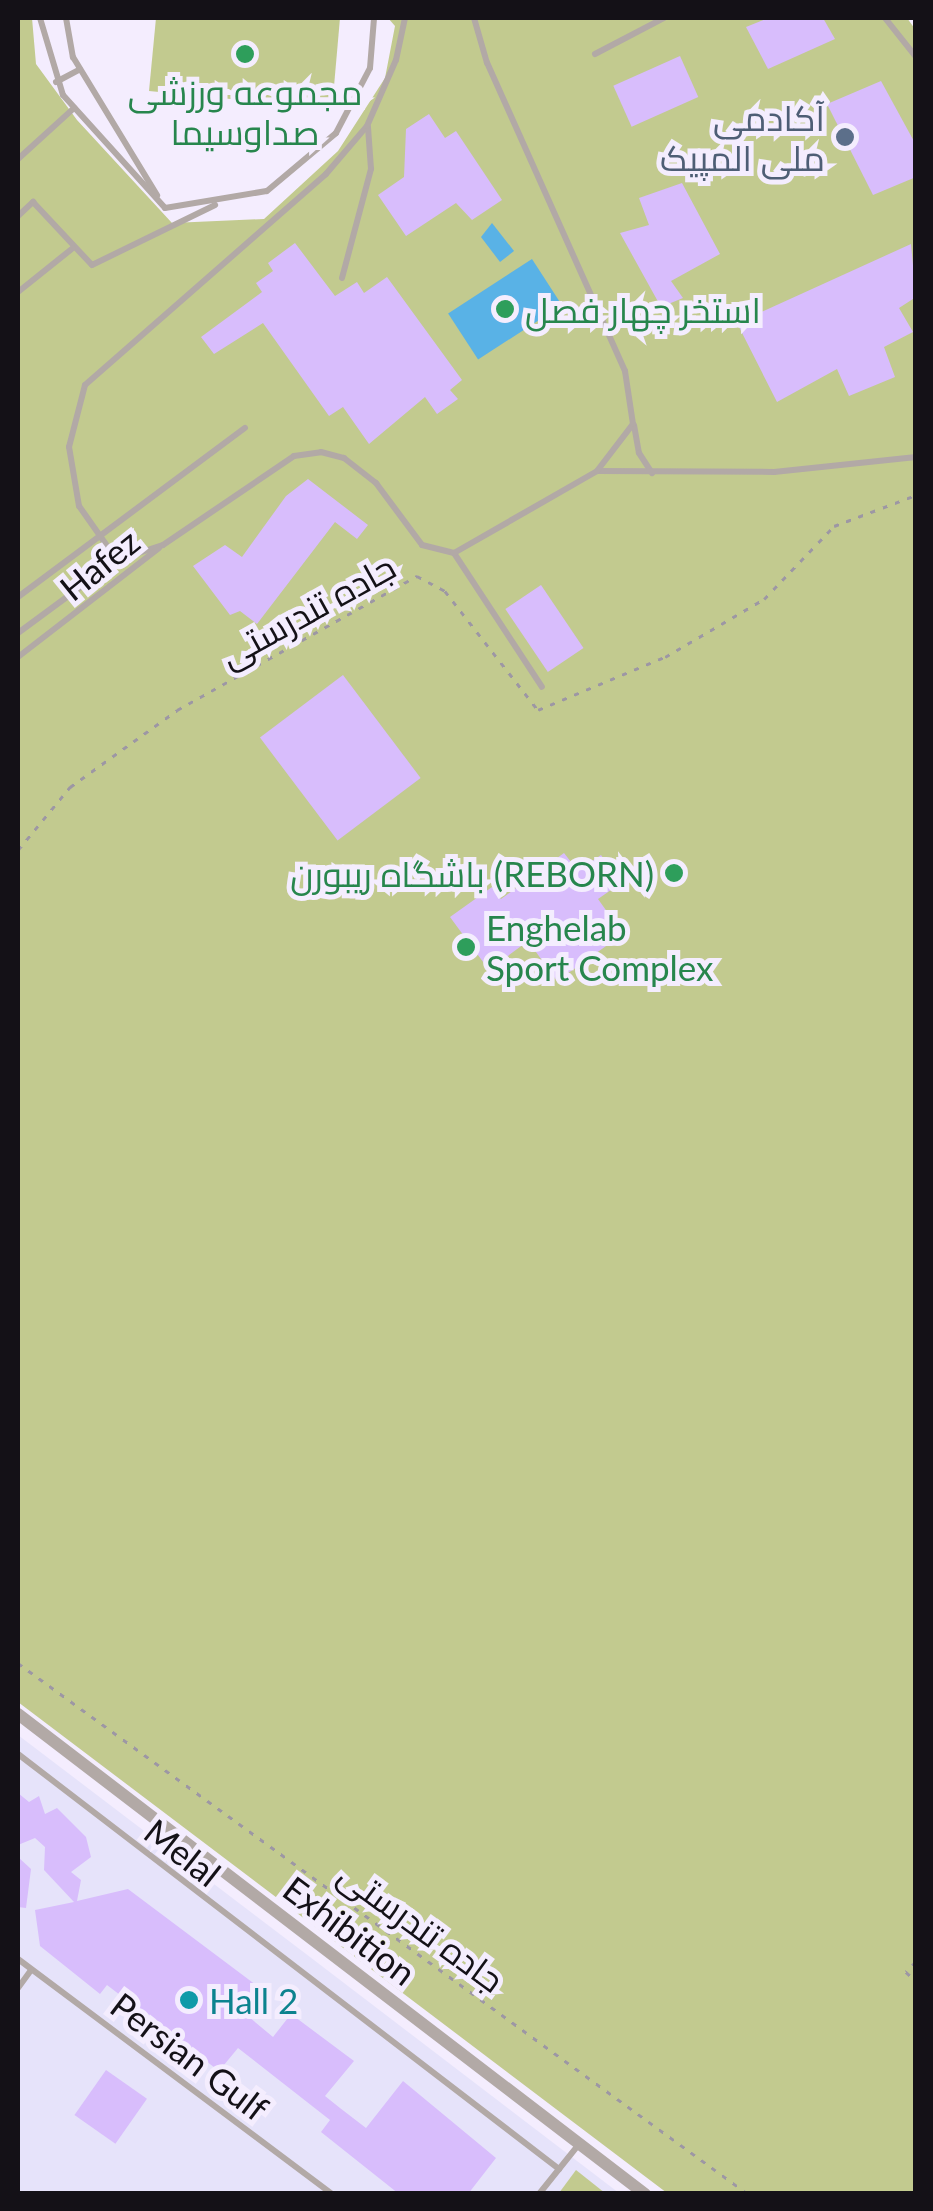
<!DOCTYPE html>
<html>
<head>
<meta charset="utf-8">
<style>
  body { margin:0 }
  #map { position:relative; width:933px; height:2211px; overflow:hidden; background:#f4edfe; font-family:Lato,Cairo,sans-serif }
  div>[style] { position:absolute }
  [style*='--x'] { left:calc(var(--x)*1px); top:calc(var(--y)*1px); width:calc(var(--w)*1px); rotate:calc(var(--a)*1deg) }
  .commercial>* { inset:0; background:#e6e3fa }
  .green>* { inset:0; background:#c2ca8f }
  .water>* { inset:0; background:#59b2e6; transform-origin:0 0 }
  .building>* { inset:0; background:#d8bdfc; transform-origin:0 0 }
  .path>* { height:2.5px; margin-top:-1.25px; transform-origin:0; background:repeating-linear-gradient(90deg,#9d97a4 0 5px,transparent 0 13px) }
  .service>* { height:6px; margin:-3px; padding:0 3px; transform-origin:3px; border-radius:3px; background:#b2a9a6 }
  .minor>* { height:12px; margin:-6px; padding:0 6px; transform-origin:6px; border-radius:6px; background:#b2a9a6 }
  .dots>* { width:28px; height:28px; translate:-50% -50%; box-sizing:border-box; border:5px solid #f4edfe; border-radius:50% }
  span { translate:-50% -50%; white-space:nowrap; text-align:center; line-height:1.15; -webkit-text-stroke:10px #f4edfe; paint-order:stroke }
  .leisure-label { font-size:35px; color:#27864d }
  .left { translate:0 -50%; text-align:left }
  .right { translate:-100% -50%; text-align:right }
  .service-label { font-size:35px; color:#4e5e75 }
  .street-label { font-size:35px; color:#141117 }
  .culture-label { font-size:35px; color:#0d838f }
  .frame { position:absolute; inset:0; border:20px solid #141117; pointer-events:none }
</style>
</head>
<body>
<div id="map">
  <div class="commercial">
    <i style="clip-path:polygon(18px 1735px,310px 1957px,619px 2193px,18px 2193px)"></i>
  </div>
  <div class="green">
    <i style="clip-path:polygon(18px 18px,32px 18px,36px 64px,77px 120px,172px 223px,264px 219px,338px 151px,385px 78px,395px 26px,388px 18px,907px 18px,915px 29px,915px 2193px,667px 2193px,18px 1702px)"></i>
    <i style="clip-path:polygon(156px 18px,340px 18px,332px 109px,149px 91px)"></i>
    <i style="clip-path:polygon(576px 2170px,605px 2193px,559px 2193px)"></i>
  </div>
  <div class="water">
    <i style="clip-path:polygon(492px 223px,514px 251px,500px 262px,481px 237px)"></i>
    <i style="left:532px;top:259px;width:55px;height:100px;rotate:57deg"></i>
  </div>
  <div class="building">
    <i style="clip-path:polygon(768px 18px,823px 18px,835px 39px,768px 69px,746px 27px)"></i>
    <i style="left:680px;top:56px;width:45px;height:73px;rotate:66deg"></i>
    <i style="clip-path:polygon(881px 81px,916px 145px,916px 177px,873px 195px,827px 104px)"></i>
    <i style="clip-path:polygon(429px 114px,445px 138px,456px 131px,502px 200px,472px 220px,456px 203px,406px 236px,378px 195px,404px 177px,406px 129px)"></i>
    <i style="clip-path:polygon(682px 183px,720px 254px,671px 281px,683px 298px,661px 307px,620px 233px,649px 225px,639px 198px)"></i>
    <i style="clip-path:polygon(295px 243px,335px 296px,357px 282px,364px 293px,387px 277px,462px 380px,450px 390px,458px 399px,437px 414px,425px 397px,369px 444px,343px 407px,329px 416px,263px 323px,214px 354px,201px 337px,262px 292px,256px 283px,273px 271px,268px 263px)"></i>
    <i style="clip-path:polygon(911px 244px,916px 297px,899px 308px,913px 332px,884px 347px,895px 377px,849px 396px,837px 369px,777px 402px,737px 323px)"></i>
    <i style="clip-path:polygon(308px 479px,368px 525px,357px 539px,335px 522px,257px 624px,240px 611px,230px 615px,193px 566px,225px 545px,242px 557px,286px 496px)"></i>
    <i style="left:541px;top:585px;width:76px;height:43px;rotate:56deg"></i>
    <i style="left:343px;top:675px;width:129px;height:104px;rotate:53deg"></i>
    <i style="clip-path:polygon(564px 853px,578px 871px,601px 855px,621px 883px,598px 899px,623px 934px,557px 981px,528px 941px,489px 970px,450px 917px,492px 887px,501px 899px)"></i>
    <i style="clip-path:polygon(18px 1793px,29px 1802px,39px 1796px,45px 1814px,57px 1808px,86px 1837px,91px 1857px,71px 1872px,81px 1880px,77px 1901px,128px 1889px,260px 1988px,243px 2012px,273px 2037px,291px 2014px,354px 2061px,325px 2096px,340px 2108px,366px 2128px,403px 2081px,496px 2158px,468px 2194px,399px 2194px,321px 2132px,330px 2120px,238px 2048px,219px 2071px,107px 1985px,100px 1994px,40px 1946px,35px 1910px,74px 1902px,44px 1870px,45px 1847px,35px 1838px,18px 1845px)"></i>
    <i style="clip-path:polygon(18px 1857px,31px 1869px,26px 1908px,18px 1907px)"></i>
    <i style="left:106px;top:2070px;width:50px;height:55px;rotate:35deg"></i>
  </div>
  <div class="path">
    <i style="--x:18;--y:850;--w:82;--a:-50.5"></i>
    <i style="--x:70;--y:787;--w:132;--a:-35.7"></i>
    <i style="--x:177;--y:710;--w:275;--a:-29.2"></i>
    <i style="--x:417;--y:576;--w:32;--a:28"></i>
    <i style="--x:445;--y:591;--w:151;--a:52"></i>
    <i style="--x:538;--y:710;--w:138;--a:-22.7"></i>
    <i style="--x:665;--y:657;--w:115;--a:-30.4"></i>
    <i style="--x:764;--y:599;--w:101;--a:-46.2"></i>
    <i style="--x:834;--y:526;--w:88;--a:-20.7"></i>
    <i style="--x:18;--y:1663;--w:903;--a:36.03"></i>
    <i style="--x:916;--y:1962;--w:14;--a:135"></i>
    <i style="--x:906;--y:1972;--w:13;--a:42"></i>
  </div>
  <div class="service">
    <i style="--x:40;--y:18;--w:80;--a:73.4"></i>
    <i style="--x:63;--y:95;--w:152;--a:47.9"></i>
    <i style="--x:66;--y:18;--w:40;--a:80"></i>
    <i style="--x:73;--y:57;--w:162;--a:58.7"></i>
    <i style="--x:885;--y:18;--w:50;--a:51.5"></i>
    <i style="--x:595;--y:54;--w:78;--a:-27.6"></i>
    <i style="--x:56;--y:82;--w:27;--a:-28"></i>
    <i style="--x:18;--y:159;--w:76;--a:-42.3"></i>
    <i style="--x:165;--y:208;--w:103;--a:-9.5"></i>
    <i style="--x:267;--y:191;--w:90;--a:-40"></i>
    <i style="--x:336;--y:133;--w:73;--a:-62.4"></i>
    <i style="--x:370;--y:68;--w:50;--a:-85.4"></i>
    <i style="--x:18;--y:216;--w:21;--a:-43"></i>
    <i style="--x:33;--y:202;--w:86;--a:46.9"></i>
    <i style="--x:92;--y:265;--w:137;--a:-26"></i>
    <i style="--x:342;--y:278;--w:113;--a:-75.1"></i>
    <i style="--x:371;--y:169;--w:42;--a:-94.1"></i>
    <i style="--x:18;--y:292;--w:70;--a:-38.7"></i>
    <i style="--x:634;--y:425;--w:28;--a:80"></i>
    <i style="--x:639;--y:453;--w:24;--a:57"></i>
    <i style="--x:598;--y:471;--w:176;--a:0.3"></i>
    <i style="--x:774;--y:472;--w:143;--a:-6"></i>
    <i style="--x:454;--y:553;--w:160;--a:56.7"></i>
    <i style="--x:117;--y:560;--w:66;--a:-125.1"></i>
    <i style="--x:79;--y:506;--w:60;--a:-99.6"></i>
    <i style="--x:69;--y:447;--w:64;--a:-75.5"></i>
    <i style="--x:85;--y:385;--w:320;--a:-41.2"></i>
    <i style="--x:326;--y:174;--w:63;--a:-49.5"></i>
    <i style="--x:367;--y:126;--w:72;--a:-66.3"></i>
    <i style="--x:396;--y:60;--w:43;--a:-77.9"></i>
    <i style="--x:18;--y:597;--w:283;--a:-36.7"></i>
    <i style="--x:18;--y:633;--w:123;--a:-36.4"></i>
    <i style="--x:117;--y:560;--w:48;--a:-18.1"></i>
    <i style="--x:163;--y:545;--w:158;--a:-34.2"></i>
    <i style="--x:294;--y:456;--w:27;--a:-8"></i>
    <i style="--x:321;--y:452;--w:24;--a:15"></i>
    <i style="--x:344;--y:458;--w:41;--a:38"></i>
    <i style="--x:376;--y:483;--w:77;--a:53.4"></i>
    <i style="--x:422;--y:545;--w:33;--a:14"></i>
    <i style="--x:454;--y:553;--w:165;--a:-29.8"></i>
    <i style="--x:597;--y:471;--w:59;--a:-52.5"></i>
    <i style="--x:633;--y:424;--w:54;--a:-98.6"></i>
    <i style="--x:625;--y:371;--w:338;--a:-114.1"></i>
    <i style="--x:487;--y:63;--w:47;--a:-106.1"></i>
    <i style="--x:18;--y:657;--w:178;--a:-37.7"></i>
    <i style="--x:18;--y:1754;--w:682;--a:37.49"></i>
    <i style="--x:18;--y:1959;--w:392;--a:36.8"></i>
    <i style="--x:18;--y:1988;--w:22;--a:-54"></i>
    <i style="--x:539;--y:2194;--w:64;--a:-51.3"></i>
  </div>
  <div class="minor">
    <i style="--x:18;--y:1714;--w:790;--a:37.44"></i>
  </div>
  <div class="dots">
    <i style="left:245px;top:54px;background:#2e9e5b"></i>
    <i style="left:845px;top:137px;background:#5c6f8a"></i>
    <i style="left:505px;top:309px;background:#2e9e5b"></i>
    <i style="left:674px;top:873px;background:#2e9e5b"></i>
    <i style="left:466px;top:947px;background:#2e9e5b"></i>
    <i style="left:189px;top:2000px;background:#0f9aa8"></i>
  </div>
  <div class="leisure-label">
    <span style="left:245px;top:111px">مجموعه ورزشی<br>صداوسیما</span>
    <span class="left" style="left:525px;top:309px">استخر چهار فصل</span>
    <span class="right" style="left:654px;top:873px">باشگاه ریبورن (REBORN)</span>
    <span class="left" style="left:486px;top:947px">Enghelab<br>Sport Complex</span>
  </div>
  <div class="service-label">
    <span class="right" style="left:825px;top:137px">آکادمی<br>ملی المپیک</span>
  </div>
  <div class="street-label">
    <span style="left:99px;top:564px;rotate:-39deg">Hafez</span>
    <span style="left:307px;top:610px;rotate:-29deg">جاده تندرستی</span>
    <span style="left:183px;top:1852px;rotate:38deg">Melal</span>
    <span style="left:422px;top:1926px;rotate:36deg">جاده تندرستی</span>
    <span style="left:350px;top:1930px;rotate:37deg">Exhibition</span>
    <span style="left:190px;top:2056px;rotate:37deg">Persian Gulf</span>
  </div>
  <div class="culture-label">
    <span class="left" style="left:209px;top:2000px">Hall 2</span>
  </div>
  <div class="frame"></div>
</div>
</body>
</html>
